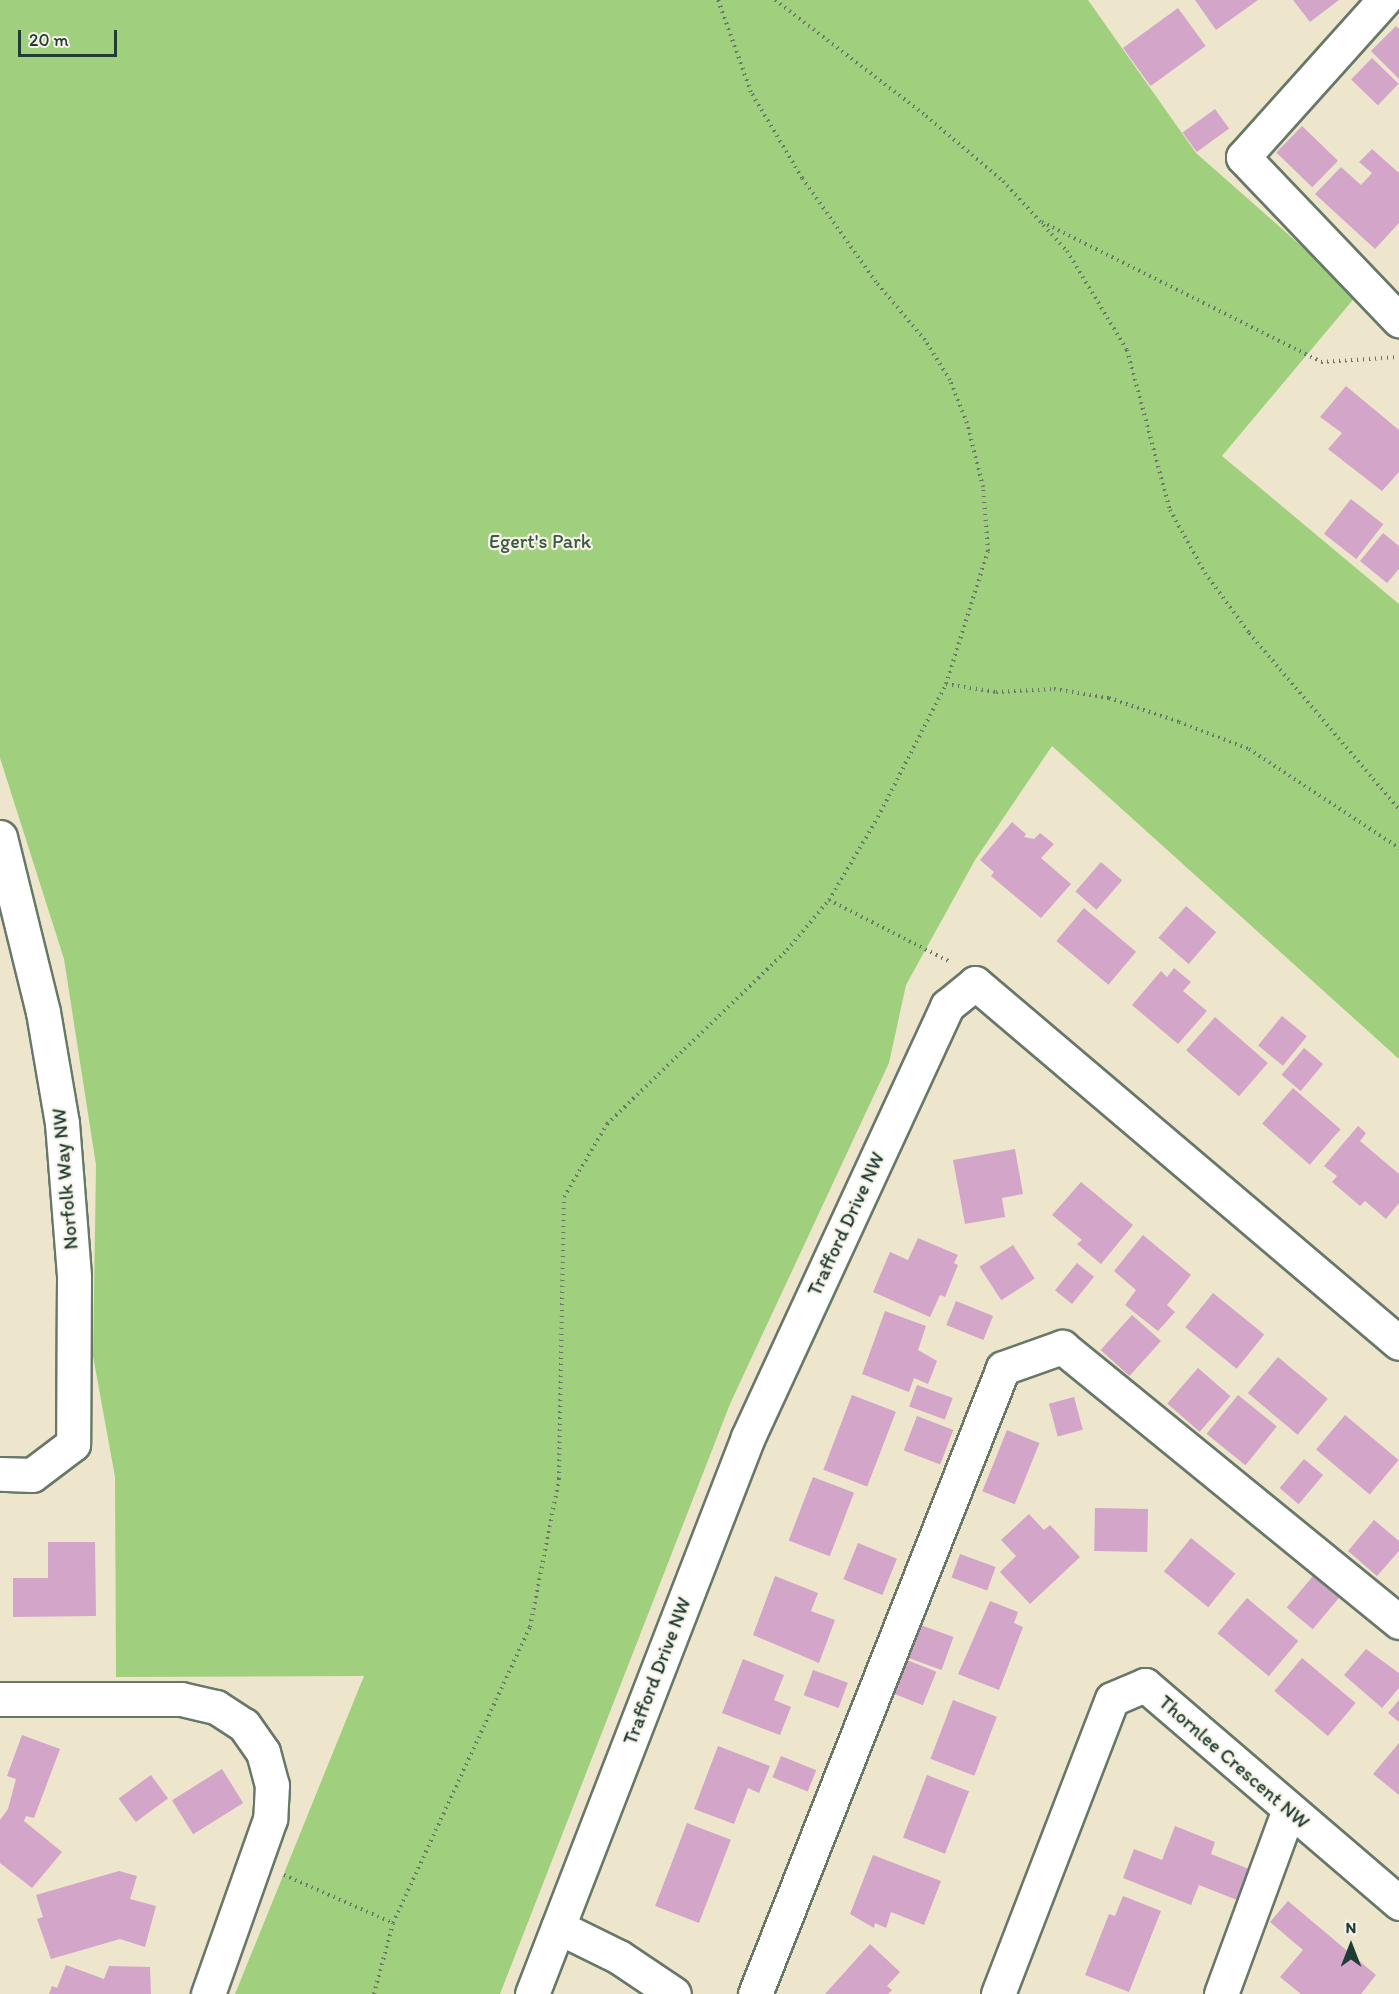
<!DOCTYPE html>
<html>
<head>
<meta charset="utf-8">
<style>
  body { margin:0 }
  #map { position:relative; width:1399px; height:1994px; overflow:hidden; background:#eee6cc; font-family:Itim,sans-serif }
  div>[style] { position:absolute }
  [style*='--x'] { left:calc(var(--x)*1px); top:calc(var(--y)*1px); width:calc(var(--w)*1px); rotate:calc(var(--a)*1deg) }
  .green>* { inset:0; background:#a0cf7e }
  .building>* { inset:0; background:#d2a5c9; transform-origin:0 0 }
  .path>* { height:4px; margin-top:-2px; transform-origin:0; background:repeating-linear-gradient(90deg,#677869 0 1.5px,transparent 0 6px) }
  .roads { filter:drop-shadow(2px 0 #677869) drop-shadow(-2px 0 #677869) drop-shadow(0 2px #677869) drop-shadow(0 -2px #677869) }
  .minor>* { height:33px; margin:-16.5px; padding:0 16.5px; transform-origin:16.5px; border-radius:16.5px; background:#fff }
  span { translate:-50% -50%; white-space:nowrap; text-align:center; line-height:1.15; -webkit-text-stroke:4.5px #f7f3e8; paint-order:stroke }
  .park-label { font-size:20px; color:#395a43 }
  .street-label { font-size:20px; color:#1f3d34 }
  .north { position:absolute; left:1321px; top:1916px; width:60px; height:60px; -webkit-text-stroke:4px #f7f3e8; paint-order:stroke; rotate:0deg; font-size:16px; font-weight:700; line-height:24px; text-align:center; color:#1f3d34 }
  .north::after { content:''; display:block; margin:auto; width:21px; height:27px; background:#1f3d34; clip-path:polygon(50% 0,100% 100%,50% 72%,0 100%) }
  .scale { position:absolute; left:18px; top:30px; width:99px; height:27px; box-sizing:border-box; border:3px solid #1f3d34; border-top:0; padding-left:8px; font-size:18px; line-height:21px; white-space:nowrap; color:#1f3d34; -webkit-text-stroke:4px #f7f3e8; paint-order:stroke }
</style>
</head>
<body>
<div id="map">
  <div class="green">
    <i style="clip-path:polygon(0 0,1088px 0,1196px 153px,1357px 295px,1222px 456px,1399px 604px,1399px 1059px,1052px 746px,975px 860px,906px 985px,889px 1063px,730px 1404px,500px 1994px,235px 1994px,364px 1676px,116px 1677px,115px 1477px,93px 1356px,96px 1165px,64px 959px,0 758px)"></i>
  </div>
  <div class="building">
    <i style="clip-path:polygon(1195px 0,1258px 0,1216px 30px)"></i>
    <i style="clip-path:polygon(1293px 0,1339px 0,1310px 22px)"></i>
    <i style="left:1178px;top:8px;width:47px;height:68px;rotate:54deg"></i>
    <i style="clip-path:polygon(1396px 26px,1399px 29px,1399px 79px,1371px 51px)"></i>
    <i style="left:1372px;top:58px;width:37px;height:30px;rotate:44deg"></i>
    <i style="left:1215px;top:109px;width:24px;height:40px;rotate:54deg"></i>
    <i style="left:1302px;top:126px;width:50px;height:37px;rotate:44deg"></i>
    <i style="clip-path:polygon(1372px 149px,1399px 173px,1399px 223px,1375px 249px,1315px 194px,1341px 167px,1361px 185px,1372px 173px,1359px 162px)"></i>
    <i style="clip-path:polygon(1346px 386px,1399px 430px,1399px 472px,1382px 491px,1328px 449px,1342px 433px,1320px 417px)"></i>
    <i style="left:1351px;top:499px;width:41px;height:44px;rotate:38deg"></i>
    <i style="clip-path:polygon(1383px 533px,1399px 546px,1399px 569px,1387px 583px,1360px 561px)"></i>
    <i style="clip-path:polygon(1012px 822px,1026px 834px,1024px 837px,1034px 839px,1040px 833px,1054px 844px,1041px 858px,1071px 884px,1041px 918px,991px 876px,994px 872px,980px 860px)"></i>
    <i style="left:1101px;top:862px;width:28px;height:39px;rotate:41deg"></i>
    <i style="left:1186px;top:906px;width:40px;height:42px;rotate:41deg"></i>
    <i style="left:1084px;top:908px;width:68px;height:43px;rotate:40deg"></i>
    <i style="clip-path:polygon(1174px 968px,1191px 982px,1183px 991px,1207px 1011px,1178px 1044px,1132px 1005px,1161px 971px,1167px 977px)"></i>
    <i style="left:1282px;top:1016px;width:32px;height:38px;rotate:39deg"></i>
    <i style="left:1215px;top:1017px;width:70px;height:44px;rotate:41deg"></i>
    <i style="left:1304px;top:1048px;width:25px;height:35px;rotate:40deg"></i>
    <i style="left:1293px;top:1088px;width:63px;height:47px;rotate:41deg"></i>
    <i style="clip-path:polygon(1358px 1126px,1366px 1133px,1360px 1141px,1399px 1174px,1399px 1203px,1386px 1219px,1365px 1201px,1360px 1206px,1332px 1182px,1337px 1176px,1324px 1166px)"></i>
    <i style="clip-path:polygon(1015px 1149px,1023px 1194px,1002px 1198px,1005px 1217px,965px 1224px,953px 1160px)"></i>
    <i style="clip-path:polygon(1081px 1182px,1133px 1225px,1101px 1264px,1077px 1244px,1082px 1240px,1052px 1215px)"></i>
    <i style="clip-path:polygon(1143px 1235px,1191px 1275px,1167px 1305px,1175px 1312px,1158px 1331px,1125px 1305px,1136px 1290px,1114px 1271px)"></i>
    <i style="clip-path:polygon(918px 1238px,958px 1255px,954px 1263px,958px 1265px,945px 1297px,940px 1295px,930px 1317px,873px 1292px,890px 1252px,908px 1260px)"></i>
    <i style="left:1013px;top:1245px;width:40px;height:40px;rotate:57deg"></i>
    <i style="left:1077px;top:1263px;width:22px;height:35px;rotate:39deg"></i>
    <i style="left:1213px;top:1293px;width:66px;height:44px;rotate:39deg"></i>
    <i style="left:956px;top:1301px;width:40px;height:26px;rotate:22deg"></i>
    <i style="clip-path:polygon(885px 1311px,926px 1326px,918px 1350px,937px 1361px,928px 1384px,914px 1378px,909px 1392px,862px 1374px)"></i>
    <i style="left:1132px;top:1315px;width:39px;height:47px;rotate:42deg"></i>
    <i style="left:1278px;top:1357px;width:65px;height:47px;rotate:40deg"></i>
    <i style="left:1198px;top:1368px;width:43px;height:47px;rotate:41deg"></i>
    <i style="left:917px;top:1385px;width:38px;height:23px;rotate:20deg"></i>
    <i style="left:852px;top:1395px;width:47px;height:80px;rotate:21deg"></i>
    <i style="left:1238px;top:1395px;width:50px;height:50px;rotate:39deg"></i>
    <i style="left:1074px;top:1397px;width:34px;height:26px;rotate:75deg"></i>
    <i style="left:1345px;top:1415px;width:70px;height:45px;rotate:40deg"></i>
    <i style="left:917px;top:1416px;width:39px;height:37px;rotate:21deg"></i>
    <i style="left:1007px;top:1430px;width:35px;height:66px;rotate:22deg"></i>
    <i style="left:1304px;top:1459px;width:25px;height:38px;rotate:40deg"></i>
    <i style="left:813px;top:1477px;width:44px;height:68px;rotate:21deg"></i>
    <i style="left:1095px;top:1508px;width:53px;height:43px;rotate:1deg"></i>
    <i style="clip-path:polygon(1029px 1514px,1044px 1530px,1050px 1525px,1080px 1557px,1030px 1604px,1000px 1572px,1016px 1556px,1001px 1540px)"></i>
    <i style="clip-path:polygon(1374px 1520px,1399px 1541px,1399px 1551px,1377px 1576px,1348px 1551px)"></i>
    <i style="left:1191px;top:1538px;width:57px;height:43px;rotate:39deg"></i>
    <i style="clip-path:polygon(48px 1542px,95px 1542px,96px 1616px,13px 1617px,13px 1578px,48px 1578px)"></i>
    <i style="left:858px;top:1543px;width:42px;height:39px;rotate:22deg"></i>
    <i style="left:960px;top:1554px;width:38px;height:25px;rotate:20deg"></i>
    <i style="clip-path:polygon(775px 1576px,818px 1593px,811px 1611px,835px 1620px,819px 1663px,753px 1635px)"></i>
    <i style="left:1313px;top:1576px;width:34px;height:41px;rotate:40deg"></i>
    <i style="left:1247px;top:1598px;width:67px;height:46px;rotate:40deg"></i>
    <i style="clip-path:polygon(990px 1601px,1018px 1612px,1014px 1623px,1023px 1627px,999px 1690px,958px 1674px)"></i>
    <i style="left:915px;top:1623px;width:41px;height:35px;rotate:20deg"></i>
    <i style="clip-path:polygon(1366px 1649px,1399px 1673px,1399px 1688px,1382px 1708px,1344px 1675px)"></i>
    <i style="left:902px;top:1658px;width:37px;height:36px;rotate:22deg"></i>
    <i style="left:1302px;top:1658px;width:70px;height:43px;rotate:40deg"></i>
    <i style="clip-path:polygon(743px 1659px,784px 1675px,774px 1700px,791px 1707px,780px 1735px,722px 1713px)"></i>
    <i style="left:813px;top:1670px;width:37px;height:27px;rotate:20deg"></i>
    <i style="left:953px;top:1700px;width:47px;height:63px;rotate:21deg"></i>
    <i style="clip-path:polygon(1399px 1700px,1399px 1722px,1388px 1713px)"></i>
    <i style="clip-path:polygon(22px 1735px,60px 1749px,34px 1818px,26px 1816px,24px 1821px,62px 1852px,32px 1888px,0 1863px,0 1820px,8px 1809px,16px 1779px,7px 1776px)"></i>
    <i style="clip-path:polygon(1399px 1743px,1399px 1795px,1373px 1774px)"></i>
    <i style="clip-path:polygon(718px 1746px,770px 1766px,759px 1793px,748px 1788px,734px 1824px,694px 1809px)"></i>
    <i style="left:781px;top:1756px;width:38px;height:23px;rotate:22deg"></i>
    <i style="left:222px;top:1769px;width:40px;height:59px;rotate:58deg"></i>
    <i style="left:151px;top:1775px;width:29px;height:40px;rotate:54deg"></i>
    <i style="left:927px;top:1775px;width:45px;height:67px;rotate:21deg"></i>
    <i style="left:687px;top:1823px;width:47px;height:89px;rotate:21deg"></i>
    <i style="clip-path:polygon(1175px 1826px,1215px 1842px,1211px 1854px,1249px 1869px,1237px 1900px,1199px 1885px,1191px 1905px,1123px 1878px,1134px 1849px,1162px 1860px)"></i>
    <i style="clip-path:polygon(873px 1855px,941px 1881px,924px 1925px,891px 1912px,886px 1928px,875px 1923px,874px 1928px,850px 1914px)"></i>
    <i style="clip-path:polygon(119px 1871px,137px 1876px,130px 1899px,156px 1906px,145px 1947px,120px 1939px,51px 1959px,37px 1919px,43px 1917px,36px 1895px)"></i>
    <i style="clip-path:polygon(1123px 1896px,1161px 1911px,1129px 1992px,1085px 1975px,1109px 1914px,1115px 1916px)"></i>
    <i style="clip-path:polygon(1288px 1901px,1376px 1975px,1361px 1994px,1301px 1994px,1280px 1977px,1303px 1950px,1270px 1922px)"></i>
    <i style="clip-path:polygon(870px 1944px,900px 1972px,887px 1986px,892px 1990px,888px 1994px,825px 1994px)"></i>
    <i style="clip-path:polygon(66px 1965px,104px 1979px,109px 1966px,150px 1967px,151px 1994px,49px 1994px,52px 1986px,57px 1988px)"></i>
  </div>
  <div class="path">
    <i style="--x:775;--y:0;--w:190;--a:37.5"></i>
    <i style="--x:926;--y:116;--w:101;--a:40.2"></i>
    <i style="--x:1003;--y:181;--w:95;--a:47.6"></i>
    <i style="--x:1067;--y:251;--w:116;--a:58.8"></i>
    <i style="--x:1127;--y:350;--w:166;--a:75"></i>
    <i style="--x:1170;--y:510;--w:72;--a:60.9"></i>
    <i style="--x:1205;--y:573;--w:74;--a:53.7"></i>
    <i style="--x:1249;--y:633;--w:231;--a:49.6"></i>
    <i style="--x:1042;--y:222;--w:312;--a:26.6"></i>
    <i style="--x:1321;--y:362;--w:78;--a:-3.7"></i>
    <i style="--x:946;--y:684;--w:51;--a:9.1"></i>
    <i style="--x:996;--y:692;--w:58;--a:-3"></i>
    <i style="--x:1054;--y:689;--w:56;--a:9.3"></i>
    <i style="--x:1109;--y:698;--w:74;--a:18.9"></i>
    <i style="--x:1179;--y:722;--w:75;--a:21.1"></i>
    <i style="--x:1249;--y:749;--w:180;--a:33.4"></i>
    <i style="--x:829;--y:900;--w:134;--a:27.1"></i>
    <i style="--x:284;--y:1875;--w:119;--a:23.8"></i>
    <i style="--x:374;--y:1994;--w:73;--a:-75"></i>
    <i style="--x:393;--y:1923;--w:326;--a:-65.2"></i>
    <i style="--x:530;--y:1627;--w:151;--a:-78.9"></i>
    <i style="--x:559;--y:1479;--w:282;--a:-89"></i>
    <i style="--x:564;--y:1197;--w:85;--a:-59.5"></i>
    <i style="--x:607;--y:1124;--w:250;--a:-44"></i>
    <i style="--x:787;--y:950;--w:65;--a:-50"></i>
    <i style="--x:829;--y:900;--w:96;--a:-59.4"></i>
    <i style="--x:878;--y:817;--w:149;--a:-62.9"></i>
    <i style="--x:946;--y:684;--w:139;--a:-72.5"></i>
    <i style="--x:988;--y:551;--w:64;--a:-94.5"></i>
    <i style="--x:983;--y:487;--w:66;--a:-104"></i>
    <i style="--x:967;--y:423;--w:46;--a:-111.6"></i>
    <i style="--x:950;--y:380;--w:47;--a:-122"></i>
    <i style="--x:925;--y:340;--w:76;--a:-130.2"></i>
    <i style="--x:876;--y:282;--w:128;--a:-125.4"></i>
    <i style="--x:802;--y:178;--w:100;--a:-120.7"></i>
    <i style="--x:751;--y:92;--w:98;--a:-109.7"></i>
  </div>
  <div class="roads">
    <div class="minor">
      <i style="--x:1384;--y:0;--w:211;--a:131.9"></i>
      <i style="--x:1243;--y:157;--w:226;--a:46.3"></i>
      <i style="--x:0;--y:837;--w:180;--a:76.2"></i>
      <i style="--x:43;--y:1012;--w:113;--a:80.3"></i>
      <i style="--x:62;--y:1123;--w:154;--a:85.5"></i>
      <i style="--x:74;--y:1277;--w:167;--a:90.3"></i>
      <i style="--x:73;--y:1444;--w:51;--a:142.9"></i>
      <i style="--x:32;--y:1475;--w:32;--a:-178"></i>
      <i style="--x:0;--y:1699;--w:181;--a:0"></i>
      <i style="--x:181;--y:1699;--w:36;--a:13"></i>
      <i style="--x:216;--y:1707;--w:33;--a:33"></i>
      <i style="--x:244;--y:1725;--w:33;--a:55"></i>
      <i style="--x:263;--y:1752;--w:34;--a:75"></i>
      <i style="--x:272;--y:1785;--w:34;--a:93"></i>
      <i style="--x:270;--y:1819;--w:186;--a:109.5"></i>
      <i style="--x:558;--y:1927;--w:68;--a:26.2"></i>
      <i style="--x:619;--y:1957;--w:66;--a:33.9"></i>
      <i style="--x:532;--y:1994;--w:597;--a:-68.8"></i>
      <i style="--x:748;--y:1437;--w:475;--a:-65.2"></i>
      <i style="--x:947;--y:1006;--w:36;--a:-39"></i>
      <i style="--x:975;--y:983;--w:556;--a:40.33"></i>
      <i style="--x:755;--y:1994;--w:673;--a:-68.39"></i>
      <i style="--x:1003;--y:1368;--w:63;--a:-19.6"></i>
      <i style="--x:1062;--y:1347;--w:435;--a:39.2"></i>
      <i style="--x:998;--y:1994;--w:316;--a:-68.9"></i>
      <i style="--x:1112;--y:1699;--w:36;--a:-23"></i>
      <i style="--x:1145;--y:1685;--w:335;--a:40.6"></i>
      <i style="--x:1221;--y:1994;--w:197;--a:-69.8"></i>
    </div>
  </div>
  <div class="park-label">
    <span style="left:540px;top:541px">Egert's Park</span>
  </div>
  <div class="street-label">
    <span style="left:65px;top:1179px;rotate:-95deg">Norfolk Way NW</span>
    <span style="left:846px;top:1224px;rotate:-65deg">Trafford Drive NW</span>
    <span style="left:657px;top:1671px;rotate:-69deg">Trafford Drive NW</span>
    <span style="left:1234px;top:1762px;rotate:41deg">Thornlee Crescent NW</span>
  </div>
  <div class="north">N</div>
  <div class="scale">20 m</div>
</div>
</body>
</html>
